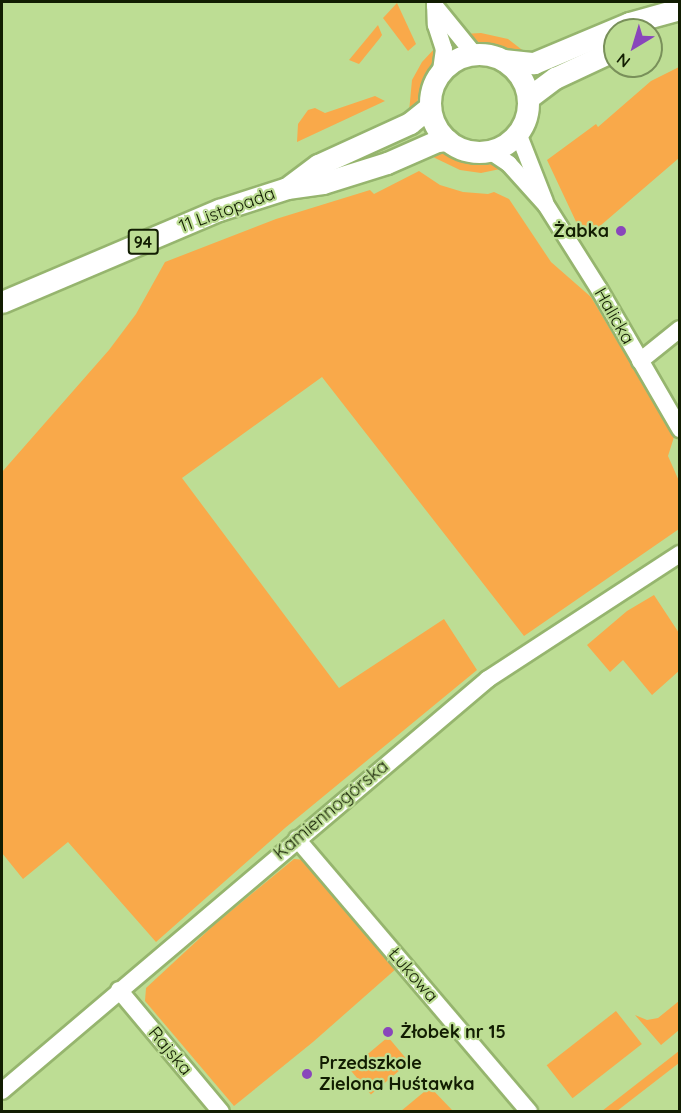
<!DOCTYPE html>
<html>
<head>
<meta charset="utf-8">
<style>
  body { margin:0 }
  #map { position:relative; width:681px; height:1113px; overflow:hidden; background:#bddd94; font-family:Quicksand,sans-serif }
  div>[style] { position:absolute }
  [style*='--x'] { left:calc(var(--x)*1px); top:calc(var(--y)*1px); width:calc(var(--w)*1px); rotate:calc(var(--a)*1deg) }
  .green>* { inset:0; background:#f9a94a; transform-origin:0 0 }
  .roads { filter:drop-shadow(2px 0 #96b56e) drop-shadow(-2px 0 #96b56e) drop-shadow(0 2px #96b56e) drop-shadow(0 -2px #96b56e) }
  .minor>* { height:16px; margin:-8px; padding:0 8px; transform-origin:8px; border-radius:8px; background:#fff }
  .major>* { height:21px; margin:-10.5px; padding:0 10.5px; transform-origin:10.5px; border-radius:10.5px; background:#fff }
  .major>.ring { margin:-10.5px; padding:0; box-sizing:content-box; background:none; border:21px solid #fff; border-radius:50% }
  .dots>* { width:16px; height:16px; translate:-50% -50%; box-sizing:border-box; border:3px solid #bddd94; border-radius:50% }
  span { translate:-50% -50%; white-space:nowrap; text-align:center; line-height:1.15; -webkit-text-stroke:4.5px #bddd94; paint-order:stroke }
  .shield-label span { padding:2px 4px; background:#bddd94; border:2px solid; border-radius:4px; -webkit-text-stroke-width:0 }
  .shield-label { font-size:16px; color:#121d02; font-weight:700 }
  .street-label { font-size:18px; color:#121d02 }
  .poi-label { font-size:18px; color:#121d02; font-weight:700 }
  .right { translate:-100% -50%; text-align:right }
  .left { translate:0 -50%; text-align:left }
  .frame { position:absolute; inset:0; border:3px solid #121d02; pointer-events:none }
  .north { position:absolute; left:603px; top:18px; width:60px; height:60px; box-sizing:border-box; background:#bddd94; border:2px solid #79905a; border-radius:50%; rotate:218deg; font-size:16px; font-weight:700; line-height:24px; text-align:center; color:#121d02 }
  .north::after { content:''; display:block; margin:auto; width:21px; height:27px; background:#8946bb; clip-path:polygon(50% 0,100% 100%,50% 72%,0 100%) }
</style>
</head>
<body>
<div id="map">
  <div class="green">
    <i style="clip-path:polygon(397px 3px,416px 44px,408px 51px,383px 18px)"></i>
    <i style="clip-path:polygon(378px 25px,382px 35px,380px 38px,359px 64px,349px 60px)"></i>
    <i style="clip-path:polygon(481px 33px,508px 39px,530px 56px,514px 54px,499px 46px,474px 41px,464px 34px)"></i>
    <i style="clip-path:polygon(436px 47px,434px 62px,422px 82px,417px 103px,409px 112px,412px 80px,422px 62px)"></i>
    <i style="clip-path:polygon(679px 67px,679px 158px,593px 232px,579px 228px,547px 160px,596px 124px,598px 127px,651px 81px)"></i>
    <i style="clip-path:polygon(375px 96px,385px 101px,297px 142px,298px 124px,308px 110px,315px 108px,325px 113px)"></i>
    <i style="clip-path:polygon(435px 150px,472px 162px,492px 162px,505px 168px,481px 173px,460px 170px,435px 158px,431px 155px)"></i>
    <i style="clip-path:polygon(419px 171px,440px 185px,463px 192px,488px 194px,494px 192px,509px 199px,551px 262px,591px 297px,674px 437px,668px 456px,679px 481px,679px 529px,524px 636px,322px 377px,182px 478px,339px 688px,444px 619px,477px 670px,285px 828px,156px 942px,68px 842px,23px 879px,2px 853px,2px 472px,109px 350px,136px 314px,165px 262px,276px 219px,370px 190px,374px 194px)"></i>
    <i style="clip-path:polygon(654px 595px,679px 633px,680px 670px,652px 695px,623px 660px,610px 672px,587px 645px,627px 611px)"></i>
    <i style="clip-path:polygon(294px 859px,305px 860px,397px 968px,313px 1042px,234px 1106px,145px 1001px,146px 988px,214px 925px)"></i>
    <i style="clip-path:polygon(679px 1001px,679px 1030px,661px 1045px,635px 1015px,647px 1020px,658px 1018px)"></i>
    <i style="left:616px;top:1011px;width:42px;height:88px;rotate:52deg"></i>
    <i style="left:388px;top:1037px;width:33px;height:50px;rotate:50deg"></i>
    <i style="clip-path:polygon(679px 1051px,679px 1063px,617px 1111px,602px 1111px)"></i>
    <i style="clip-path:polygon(430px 1087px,453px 1111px,401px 1111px)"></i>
  </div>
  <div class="roads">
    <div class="minor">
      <i style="--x:435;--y:2;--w:23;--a:88"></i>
      <i style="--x:436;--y:25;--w:25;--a:72"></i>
      <i style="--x:444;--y:49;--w:22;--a:98"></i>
      <i style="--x:435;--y:6;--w:62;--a:50.9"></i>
      <i style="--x:518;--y:133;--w:74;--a:68.6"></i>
      <i style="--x:490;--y:151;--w:23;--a:34"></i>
      <i style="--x:509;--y:164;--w:55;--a:47.9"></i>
      <i style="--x:546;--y:205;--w:99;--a:57.8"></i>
      <i style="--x:599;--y:289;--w:162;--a:59.9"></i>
      <i style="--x:640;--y:361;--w:51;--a:-38.7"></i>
      <i style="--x:297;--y:839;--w:358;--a:49.6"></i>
      <i style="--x:119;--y:990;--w:159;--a:50.1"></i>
      <i style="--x:2;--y:1091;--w:637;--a:-40.29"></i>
      <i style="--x:488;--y:679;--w:229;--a:-33.1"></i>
    </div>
    <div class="major">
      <i class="ring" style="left:430px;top:54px;width:77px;height:77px"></i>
      <i style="--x:503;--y:60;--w:31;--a:6"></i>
      <i style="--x:534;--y:63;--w:103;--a:-22.8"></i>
      <i style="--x:629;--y:23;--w:53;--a:-15.4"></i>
      <i style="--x:528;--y:98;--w:34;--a:-37"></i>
      <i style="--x:555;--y:78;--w:66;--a:-25"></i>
      <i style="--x:290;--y:186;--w:35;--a:-37"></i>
      <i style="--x:318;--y:165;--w:101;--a:-24.5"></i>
      <i style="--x:410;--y:123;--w:26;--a:-39"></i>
      <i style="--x:2;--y:302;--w:236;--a:-23"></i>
      <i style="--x:219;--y:210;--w:71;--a:-17.9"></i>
      <i style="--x:287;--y:188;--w:36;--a:-8"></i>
      <i style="--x:323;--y:183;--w:67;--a:-17.4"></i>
      <i style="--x:387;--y:163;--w:55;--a:-23.7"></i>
      <i style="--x:437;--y:141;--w:10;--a:-6"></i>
    </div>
  </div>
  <div class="dots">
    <i style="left:621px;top:231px;background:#8946bb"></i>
    <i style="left:388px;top:1032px;background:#8946bb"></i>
    <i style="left:307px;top:1074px;background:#8946bb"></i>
  </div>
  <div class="shield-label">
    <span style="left:143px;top:242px">94</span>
  </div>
  <div class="street-label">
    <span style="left:227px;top:210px;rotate:-20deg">11 Listopada</span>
    <span style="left:614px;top:316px;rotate:60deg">Halicka</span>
    <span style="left:331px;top:810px;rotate:-40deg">Kamiennogórska</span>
    <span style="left:413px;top:975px;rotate:49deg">Łukowa</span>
    <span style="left:170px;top:1051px;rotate:50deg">Rajska</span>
  </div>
  <div class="poi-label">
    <span class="right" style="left:609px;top:231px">Żabka</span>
    <span class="left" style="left:400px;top:1032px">Żłobek nr 15</span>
    <span class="left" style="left:319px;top:1074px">Przedszkole<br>Zielona Huśtawka</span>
  </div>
  <div class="frame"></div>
  <div class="north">N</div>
</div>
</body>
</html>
